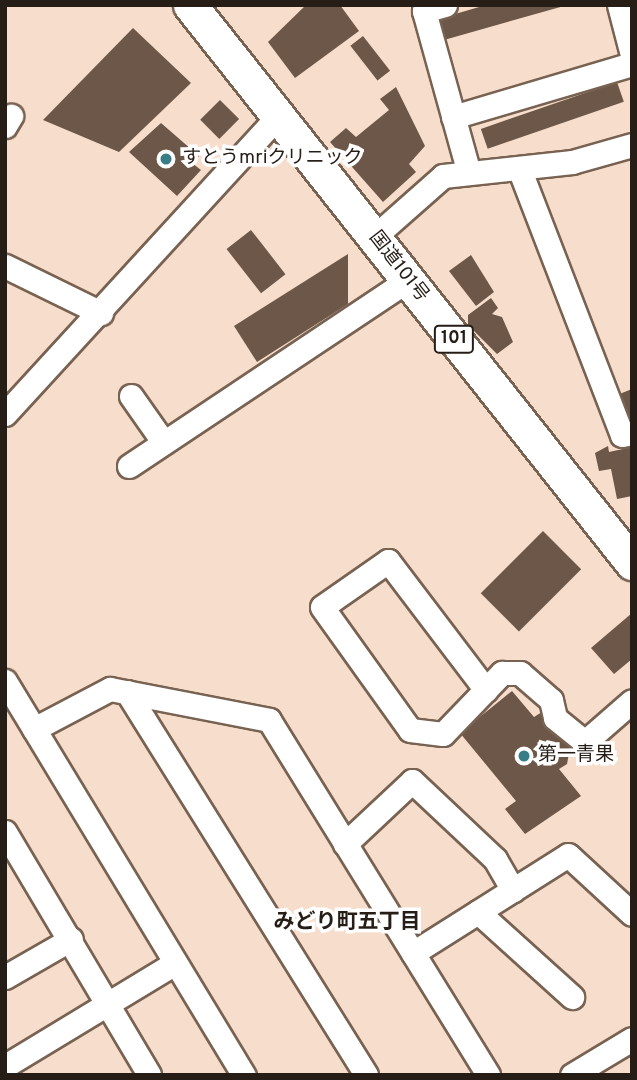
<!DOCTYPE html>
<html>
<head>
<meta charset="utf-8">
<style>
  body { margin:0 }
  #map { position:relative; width:637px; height:1080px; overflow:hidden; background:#f7ddcb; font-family:Overpass,"Noto Sans JP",sans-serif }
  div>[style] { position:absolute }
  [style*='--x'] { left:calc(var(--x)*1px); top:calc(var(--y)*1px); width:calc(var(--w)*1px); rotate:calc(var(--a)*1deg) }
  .building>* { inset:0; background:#6d5748; transform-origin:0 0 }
  .roads { filter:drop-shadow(2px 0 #786252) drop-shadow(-2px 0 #786252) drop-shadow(0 2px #786252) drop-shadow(0 -2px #786252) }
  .minor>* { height:23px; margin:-11.5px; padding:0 11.5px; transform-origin:11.5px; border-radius:11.5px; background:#fff }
  .highway>* { height:33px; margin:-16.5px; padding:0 16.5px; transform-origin:16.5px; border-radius:16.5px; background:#fff }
  .dots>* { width:19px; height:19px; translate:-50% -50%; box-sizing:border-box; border:4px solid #fff; border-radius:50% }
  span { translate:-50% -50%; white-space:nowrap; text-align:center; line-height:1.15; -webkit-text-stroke:7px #fff; paint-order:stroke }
  .shield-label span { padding:2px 5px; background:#fff; border:2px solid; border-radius:5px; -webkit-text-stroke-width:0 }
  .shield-label { font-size:18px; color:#261d16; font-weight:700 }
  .poi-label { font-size:19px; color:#261d16 }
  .left { translate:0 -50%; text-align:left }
  .street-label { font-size:19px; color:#261d16 }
  .neighbourhood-label { font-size:21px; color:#261d16; font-weight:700 }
  .frame { position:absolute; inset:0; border:7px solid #261d16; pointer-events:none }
</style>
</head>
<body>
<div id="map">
  <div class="building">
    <i style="clip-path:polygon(306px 5px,340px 5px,359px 31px,295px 78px,268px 42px)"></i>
    <i style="clip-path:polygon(486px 5px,564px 5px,564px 6px,444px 40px,438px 19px)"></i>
    <i style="clip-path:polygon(133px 28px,191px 83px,119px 152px,43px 120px)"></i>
    <i style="left:363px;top:36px;width:44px;height:16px;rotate:52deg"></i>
    <i style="left:617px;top:82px;width:21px;height:144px;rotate:71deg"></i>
    <i style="clip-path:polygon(396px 87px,425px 146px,409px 164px,416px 172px,383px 202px,330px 142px,346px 128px,356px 137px,389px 110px,380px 99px)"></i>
    <i style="left:220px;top:100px;width:27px;height:28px;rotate:45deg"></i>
    <i style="clip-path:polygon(161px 123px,199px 156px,192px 163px,201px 170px,177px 196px,129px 152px)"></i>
    <i style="left:251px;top:230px;width:56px;height:31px;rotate:52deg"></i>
    <i style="clip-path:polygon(348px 254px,348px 304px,257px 362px,234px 326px)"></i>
    <i style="clip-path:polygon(471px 255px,494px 292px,476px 306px,449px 271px)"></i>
    <i style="clip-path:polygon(491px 298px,498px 308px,492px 314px,502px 317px,513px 342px,497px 354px,468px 325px,468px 315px)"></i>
    <i style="clip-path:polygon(632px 389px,632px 418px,627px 420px,617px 395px)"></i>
    <i style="clip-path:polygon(608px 446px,609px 452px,632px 447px,632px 496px,617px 499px,611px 469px,599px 471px,595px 453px)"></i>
    <i style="left:543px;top:531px;width:54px;height:88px;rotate:45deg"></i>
    <i style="clip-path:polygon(632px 613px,632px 659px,614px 674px,591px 648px)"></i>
    <i style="clip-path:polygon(512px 691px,534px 717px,542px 712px,570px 748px,567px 764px,559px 769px,581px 796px,525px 834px,505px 809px,516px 801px,460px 733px)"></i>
  </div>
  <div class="roads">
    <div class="minor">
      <i style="--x:445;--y:5;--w:22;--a:164"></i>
      <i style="--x:424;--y:11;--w:168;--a:74.5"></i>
      <i style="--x:619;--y:5;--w:52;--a:75.4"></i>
      <i style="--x:453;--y:117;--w:187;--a:-16.5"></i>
      <i style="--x:5;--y:126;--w:12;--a:-59"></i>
      <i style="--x:519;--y:168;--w:286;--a:68.9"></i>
      <i style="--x:622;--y:435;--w:10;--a:-11"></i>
      <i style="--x:374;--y:237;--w:92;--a:-41.5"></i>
      <i style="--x:443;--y:176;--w:130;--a:-6.2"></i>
      <i style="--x:572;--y:162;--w:62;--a:-15.8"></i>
      <i style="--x:5;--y:266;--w:107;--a:26.1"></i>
      <i style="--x:131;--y:396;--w:57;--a:54.9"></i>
      <i style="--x:5;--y:414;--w:406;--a:-47.5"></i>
      <i style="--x:129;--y:466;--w:335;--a:-33.7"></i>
      <i style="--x:5;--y:681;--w:461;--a:58.8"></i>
      <i style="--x:486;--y:690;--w:162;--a:-127.2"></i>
      <i style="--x:388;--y:561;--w:80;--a:145.1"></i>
      <i style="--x:322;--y:607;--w:151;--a:54.4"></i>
      <i style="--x:410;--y:730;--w:33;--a:7"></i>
      <i style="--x:443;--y:734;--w:85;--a:-46"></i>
      <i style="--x:502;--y:673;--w:18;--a:0"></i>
      <i style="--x:520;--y:673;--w:41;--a:41.1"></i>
      <i style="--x:551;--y:700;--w:18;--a:77"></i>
      <i style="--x:555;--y:718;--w:38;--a:39"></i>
      <i style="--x:585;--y:742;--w:62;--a:-41.1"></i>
      <i style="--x:127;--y:692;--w:451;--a:58"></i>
      <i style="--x:34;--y:729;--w:86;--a:-27.8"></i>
      <i style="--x:110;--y:689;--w:162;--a:11"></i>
      <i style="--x:269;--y:720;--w:417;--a:58.3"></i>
      <i style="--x:5;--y:832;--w:282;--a:59.3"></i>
      <i style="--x:345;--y:844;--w:92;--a:-43.2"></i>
      <i style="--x:412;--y:781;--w:114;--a:43.2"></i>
      <i style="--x:495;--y:859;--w:36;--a:60"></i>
      <i style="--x:478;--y:912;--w:127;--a:42.1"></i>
      <i style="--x:413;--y:953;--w:183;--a:-32.3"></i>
      <i style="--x:568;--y:855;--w:87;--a:42.7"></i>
      <i style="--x:5;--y:977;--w:76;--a:-29.9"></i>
      <i style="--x:5;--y:1066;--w:199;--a:-31.2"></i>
      <i style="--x:572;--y:1075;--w:70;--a:-31"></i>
    </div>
    <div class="highway">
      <i style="--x:190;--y:5;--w:712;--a:51.62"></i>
    </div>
  </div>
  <div class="dots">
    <i style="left:166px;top:159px;background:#377e87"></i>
    <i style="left:524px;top:756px;background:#377e87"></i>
  </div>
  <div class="shield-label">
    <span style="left:454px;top:339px">101</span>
  </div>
  <div class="poi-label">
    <span class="left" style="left:182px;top:159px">すとうmriクリニック</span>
    <span class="left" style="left:538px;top:756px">第一青果</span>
  </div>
  <div class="street-label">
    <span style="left:398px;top:267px;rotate:52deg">国道101号</span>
  </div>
  <div class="neighbourhood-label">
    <span style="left:347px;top:923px">みどり町五丁目</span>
  </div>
  <div class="frame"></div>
</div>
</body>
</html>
